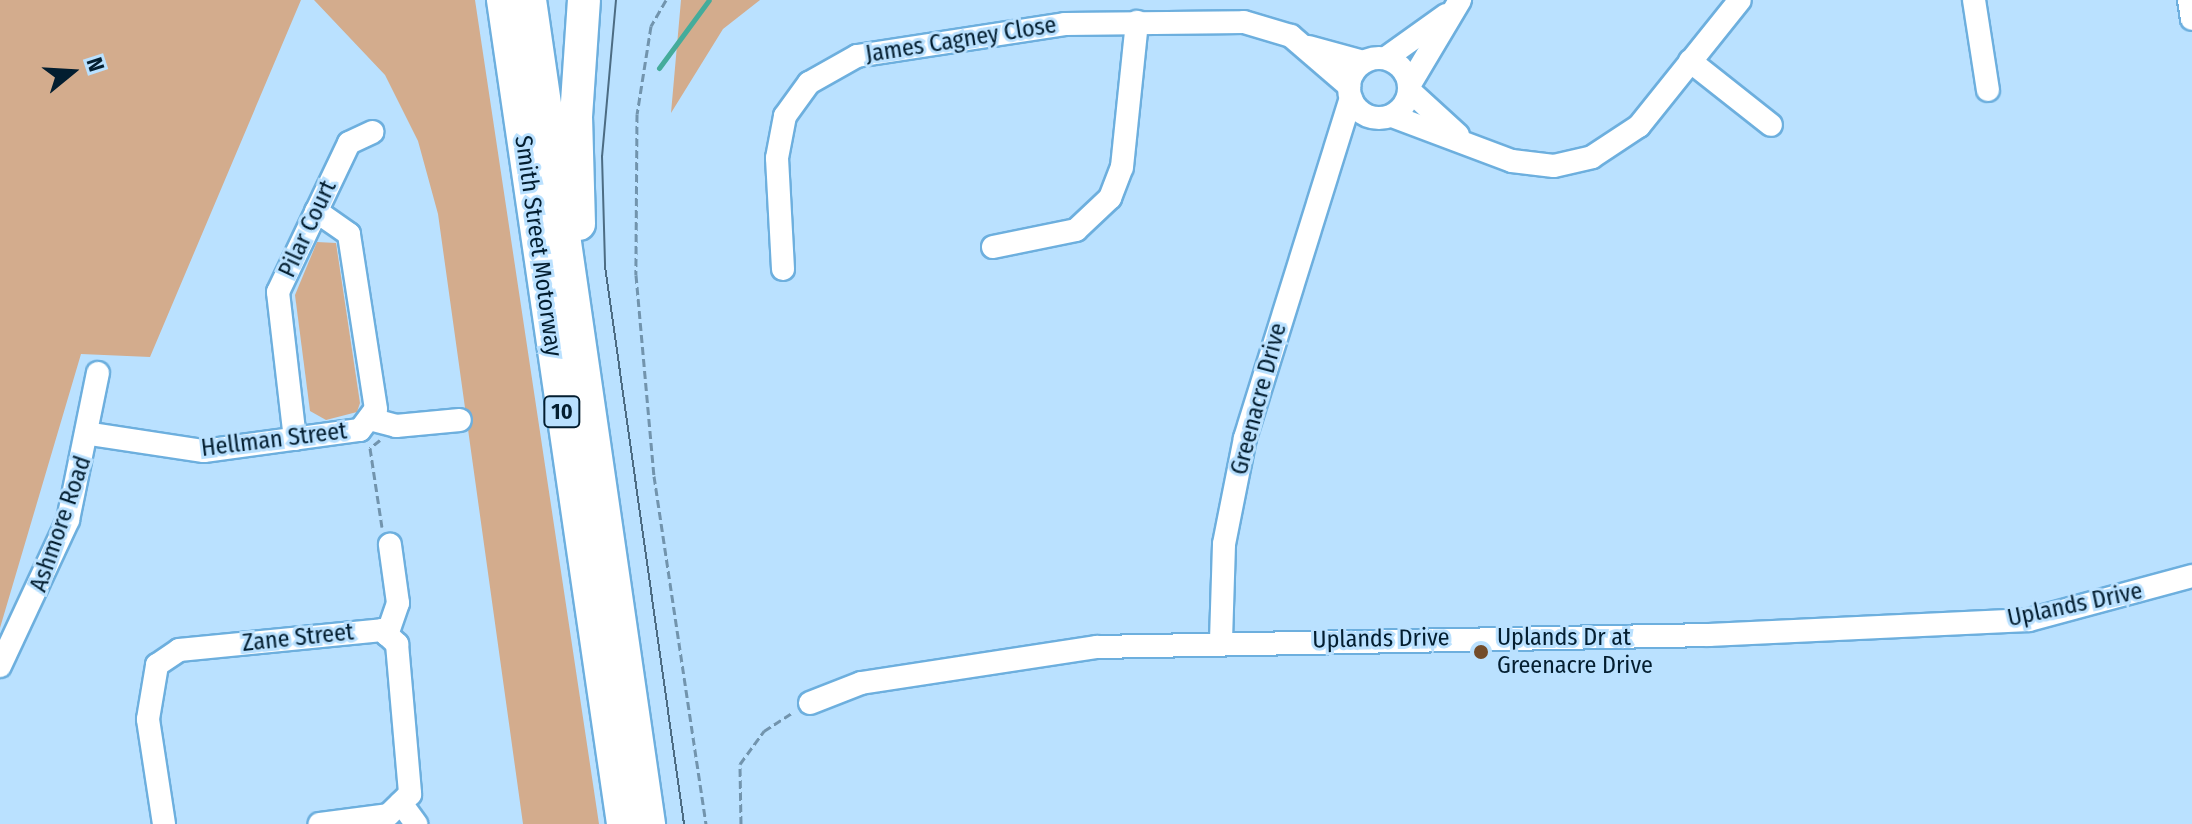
<!DOCTYPE html>
<html>
<head>
<meta charset="utf-8">
<style>
  body { margin:0 }
  #map { position:relative; width:2192px; height:824px; overflow:hidden; background:#bae1ff; font-family:"Fira Sans Condensed",sans-serif }
  div>[style] { position:absolute }
  [style*='--x'] { left:calc(var(--x)*1px); top:calc(var(--y)*1px); width:calc(var(--w)*1px); rotate:calc(var(--a)*1deg) }
  .green>* { inset:0; background:#d3ac8d }
  .stream>* { height:5px; margin:-2.5px; padding:0 2.5px; transform-origin:2.5px; border-radius:2.5px; background:#44ac9b }
  .path>* { height:3px; margin-top:-1.5px; transform-origin:0; background:repeating-linear-gradient(90deg,#7294ad 0 8px,transparent 0 12px) }
  .roads { filter:drop-shadow(2px 0 #6dafde) drop-shadow(-2px 0 #6dafde) drop-shadow(0 2px #6dafde) drop-shadow(0 -2px #6dafde) }
  .minor>* { height:22px; margin:-11px; padding:0 11px; transform-origin:11px; border-radius:11px; background:#fff }
  .minor>.ring { margin:-11px; padding:0; box-sizing:content-box; background:none; border:22px solid #fff; border-radius:50% }
  .highway>* { height:32px; margin:-16px; padding:0 16px; transform-origin:16px; border-radius:16px; background:#fff }
  .tram>* { height:2px; margin:-1px; padding:0 1px; transform-origin:1px; border-radius:1px; background:#4c6c83 }
  .dots>* { width:22px; height:22px; translate:-50% -50%; box-sizing:border-box; border:4px solid #bae1ff; border-radius:50% }
  span { translate:-50% -50%; white-space:nowrap; text-align:center; line-height:1.15; -webkit-text-stroke:6px #bae1ff; paint-order:stroke }
  .shield-label span { padding:2px 6px; background:#bae1ff; border:2px solid; border-radius:6px; -webkit-text-stroke-width:0 }
  .shield-label { font-size:22px; color:#031e30; font-weight:700 }
  .street-label { font-size:24px; color:#031e30 }
  .poi-label { font-size:24px; color:#031e30 }
  .left { translate:0 -50%; text-align:left }
  .north { position:absolute; left:32px; top:32px; width:80px; height:80px; -webkit-text-stroke:6px #bae1ff; paint-order:stroke; rotate:72deg; font-size:22px; font-weight:700; line-height:32px; text-align:center; color:#031e30 }
  .north::after { content:''; display:block; margin:auto; width:28px; height:36px; background:#031e30; clip-path:polygon(50% 0,100% 100%,50% 72%,0 100%) }
</style>
</head>
<body>
<div id="map">
  <div class="green">
    <i style="clip-path:polygon(0 0,301px 0,150px 357px,81px 354px,0 628px)"></i>
    <i style="clip-path:polygon(314px 0,475px 0,599px 824px,523px 824px,438px 214px,418px 141px,385px 75px)"></i>
    <i style="clip-path:polygon(681px 0,760px 0,723px 29px,671px 113px)"></i>
    <i style="clip-path:polygon(317px 242px,336px 243px,360px 403px,357px 412px,326px 420px,310px 411px,295px 295px)"></i>
  </div>
  <div class="stream">
    <i style="--x:659;--y:68;--w:84;--a:-53.7"></i>
  </div>
  <div class="path">
    <i style="--x:666;--y:0;--w:30;--a:120"></i>
    <i style="--x:651;--y:26;--w:89;--a:99"></i>
    <i style="--x:637;--y:114;--w:161;--a:90.4"></i>
    <i style="--x:636;--y:275;--w:202;--a:84.9"></i>
    <i style="--x:654;--y:476;--w:352;--a:81.5"></i>
    <i style="--x:380;--y:440;--w:13;--a:141"></i>
    <i style="--x:370;--y:448;--w:80;--a:81.4"></i>
    <i style="--x:741;--y:824;--w:60;--a:-91"></i>
    <i style="--x:740;--y:764;--w:41;--a:-54"></i>
    <i style="--x:764;--y:731;--w:35;--a:-33"></i>
  </div>
  <div class="roads">
    <div class="minor">
      <i style="--x:1974;--y:0;--w:91;--a:81.2"></i>
      <i style="--x:2189;--y:0;--w:19;--a:81"></i>
      <i style="--x:1309;--y:47;--w:56;--a:15.5"></i>
      <i class="ring" style="left:1349px;top:58px;width:38px;height:38px"></i>
      <i style="--x:1386;--y:58;--w:74;--a:-35.6"></i>
      <i style="--x:1690;--y:61;--w:103;--a:38.3"></i>
      <i style="--x:1410;--y:84;--w:98;--a:-59.2"></i>
      <i style="--x:1410;--y:91;--w:65;--a:42.5"></i>
      <i style="--x:1392;--y:116;--w:128;--a:20.6"></i>
      <i style="--x:1512;--y:161;--w:42;--a:6.8"></i>
      <i style="--x:1554;--y:166;--w:39;--a:-13"></i>
      <i style="--x:1592;--y:157;--w:56;--a:-33.4"></i>
      <i style="--x:1639;--y:126;--w:161;--a:-51.3"></i>
      <i style="--x:993;--y:247;--w:85;--a:-11.6"></i>
      <i style="--x:1076;--y:230;--w:47;--a:-43.3"></i>
      <i style="--x:1110;--y:198;--w:33;--a:-69"></i>
      <i style="--x:1122;--y:167;--w:146;--a:-84.1"></i>
      <i style="--x:783;--y:269;--w:111;--a:-93.1"></i>
      <i style="--x:777;--y:158;--w:43;--a:-79.2"></i>
      <i style="--x:785;--y:116;--w:41;--a:-54"></i>
      <i style="--x:809;--y:83;--w:55;--a:-29.4"></i>
      <i style="--x:857;--y:56;--w:210;--a:-8.7"></i>
      <i style="--x:1065;--y:24;--w:179;--a:-0.6"></i>
      <i style="--x:1244;--y:22;--w:49;--a:16.6"></i>
      <i style="--x:1291;--y:36;--w:77;--a:40.8"></i>
      <i style="--x:370;--y:419;--w:27;--a:15"></i>
      <i style="--x:396;--y:426;--w:64;--a:-5.4"></i>
      <i style="--x:91;--y:434;--w:114;--a:8.6"></i>
      <i style="--x:204;--y:451;--w:157;--a:-7.7"></i>
      <i style="--x:360;--y:430;--w:26;--a:-53"></i>
      <i style="--x:376;--y:409;--w:177;--a:-98.8"></i>
      <i style="--x:349;--y:234;--w:40;--a:-145.1"></i>
      <i style="--x:295;--y:439;--w:148;--a:-96.6"></i>
      <i style="--x:278;--y:292;--w:165;--a:-64.5"></i>
      <i style="--x:349;--y:143;--w:26;--a:-25"></i>
      <i style="--x:387;--y:635;--w:34;--a:-71"></i>
      <i style="--x:398;--y:603;--w:59;--a:-97.9"></i>
      <i style="--x:1221;--y:640;--w:96;--a:-88.2"></i>
      <i style="--x:1224;--y:544;--w:108;--a:-78.8"></i>
      <i style="--x:1245;--y:438;--w:356;--a:-72.7"></i>
      <i style="--x:0;--y:666;--w:161;--a:-65"></i>
      <i style="--x:68;--y:520;--w:150;--a:-78.5"></i>
      <i style="--x:810;--y:703;--w:55;--a:-21.4"></i>
      <i style="--x:861;--y:683;--w:239;--a:-8.7"></i>
      <i style="--x:1097;--y:647;--w:612;--a:-1.12"></i>
      <i style="--x:1709;--y:635;--w:320;--a:-2.7"></i>
      <i style="--x:2029;--y:620;--w:169;--a:-15.1"></i>
      <i style="--x:401;--y:803;--w:26;--a:54"></i>
      <i style="--x:164;--y:824;--w:106;--a:-98.7"></i>
      <i style="--x:148;--y:719;--w:55;--a:-80.5"></i>
      <i style="--x:157;--y:665;--w:27;--a:-34"></i>
      <i style="--x:179;--y:650;--w:204;--a:-5.6"></i>
      <i style="--x:382;--y:630;--w:21;--a:43"></i>
      <i style="--x:397;--y:644;--w:151;--a:85"></i>
      <i style="--x:410;--y:794;--w:30;--a:136"></i>
      <i style="--x:388;--y:815;--w:69;--a:172.5"></i>
    </div>
    <div class="highway">
      <i style="--x:503;--y:0;--w:833;--a:81.71"></i>
      <i style="--x:530;--y:0;--w:833;--a:81.78"></i>
      <i style="--x:579;--y:224;--w:107;--a:-91.6"></i>
      <i style="--x:576;--y:117;--w:117;--a:-86.1"></i>
    </div>
  </div>
  <div class="tram">
    <i style="--x:616;--y:0;--w:157;--a:95.1"></i>
    <i style="--x:602;--y:156;--w:110;--a:88.4"></i>
    <i style="--x:605;--y:266;--w:564;--a:81.94"></i>
  </div>
  <div class="dots">
    <i style="left:1481px;top:652px;background:#734c2a"></i>
  </div>
  <div class="shield-label">
    <span style="left:562px;top:412px">10</span>
  </div>
  <div class="street-label">
    <span style="left:961px;top:40px;rotate:-9deg">James Cagney Close</span>
    <span style="left:308px;top:229px;rotate:-65deg">Pilar Court</span>
    <span style="left:538px;top:246px;rotate:82deg">Smith Street Motorway</span>
    <span style="left:1259px;top:399px;rotate:-75deg">Greenacre Drive</span>
    <span style="left:274px;top:440px;rotate:-7deg">Hellman Street</span>
    <span style="left:61px;top:524px;rotate:-71deg">Ashmore Road</span>
    <span style="left:2075px;top:605px;rotate:-12deg">Uplands Drive</span>
    <span style="left:298px;top:638px;rotate:-6deg">Zane Street</span>
    <span style="left:1381px;top:639px;rotate:-1deg">Uplands Drive</span>
  </div>
  <div class="poi-label">
    <span class="left" style="left:1497px;top:652px">Uplands Dr at<br>Greenacre Drive</span>
  </div>
  <div class="north">N</div>
</div>
</body>
</html>
